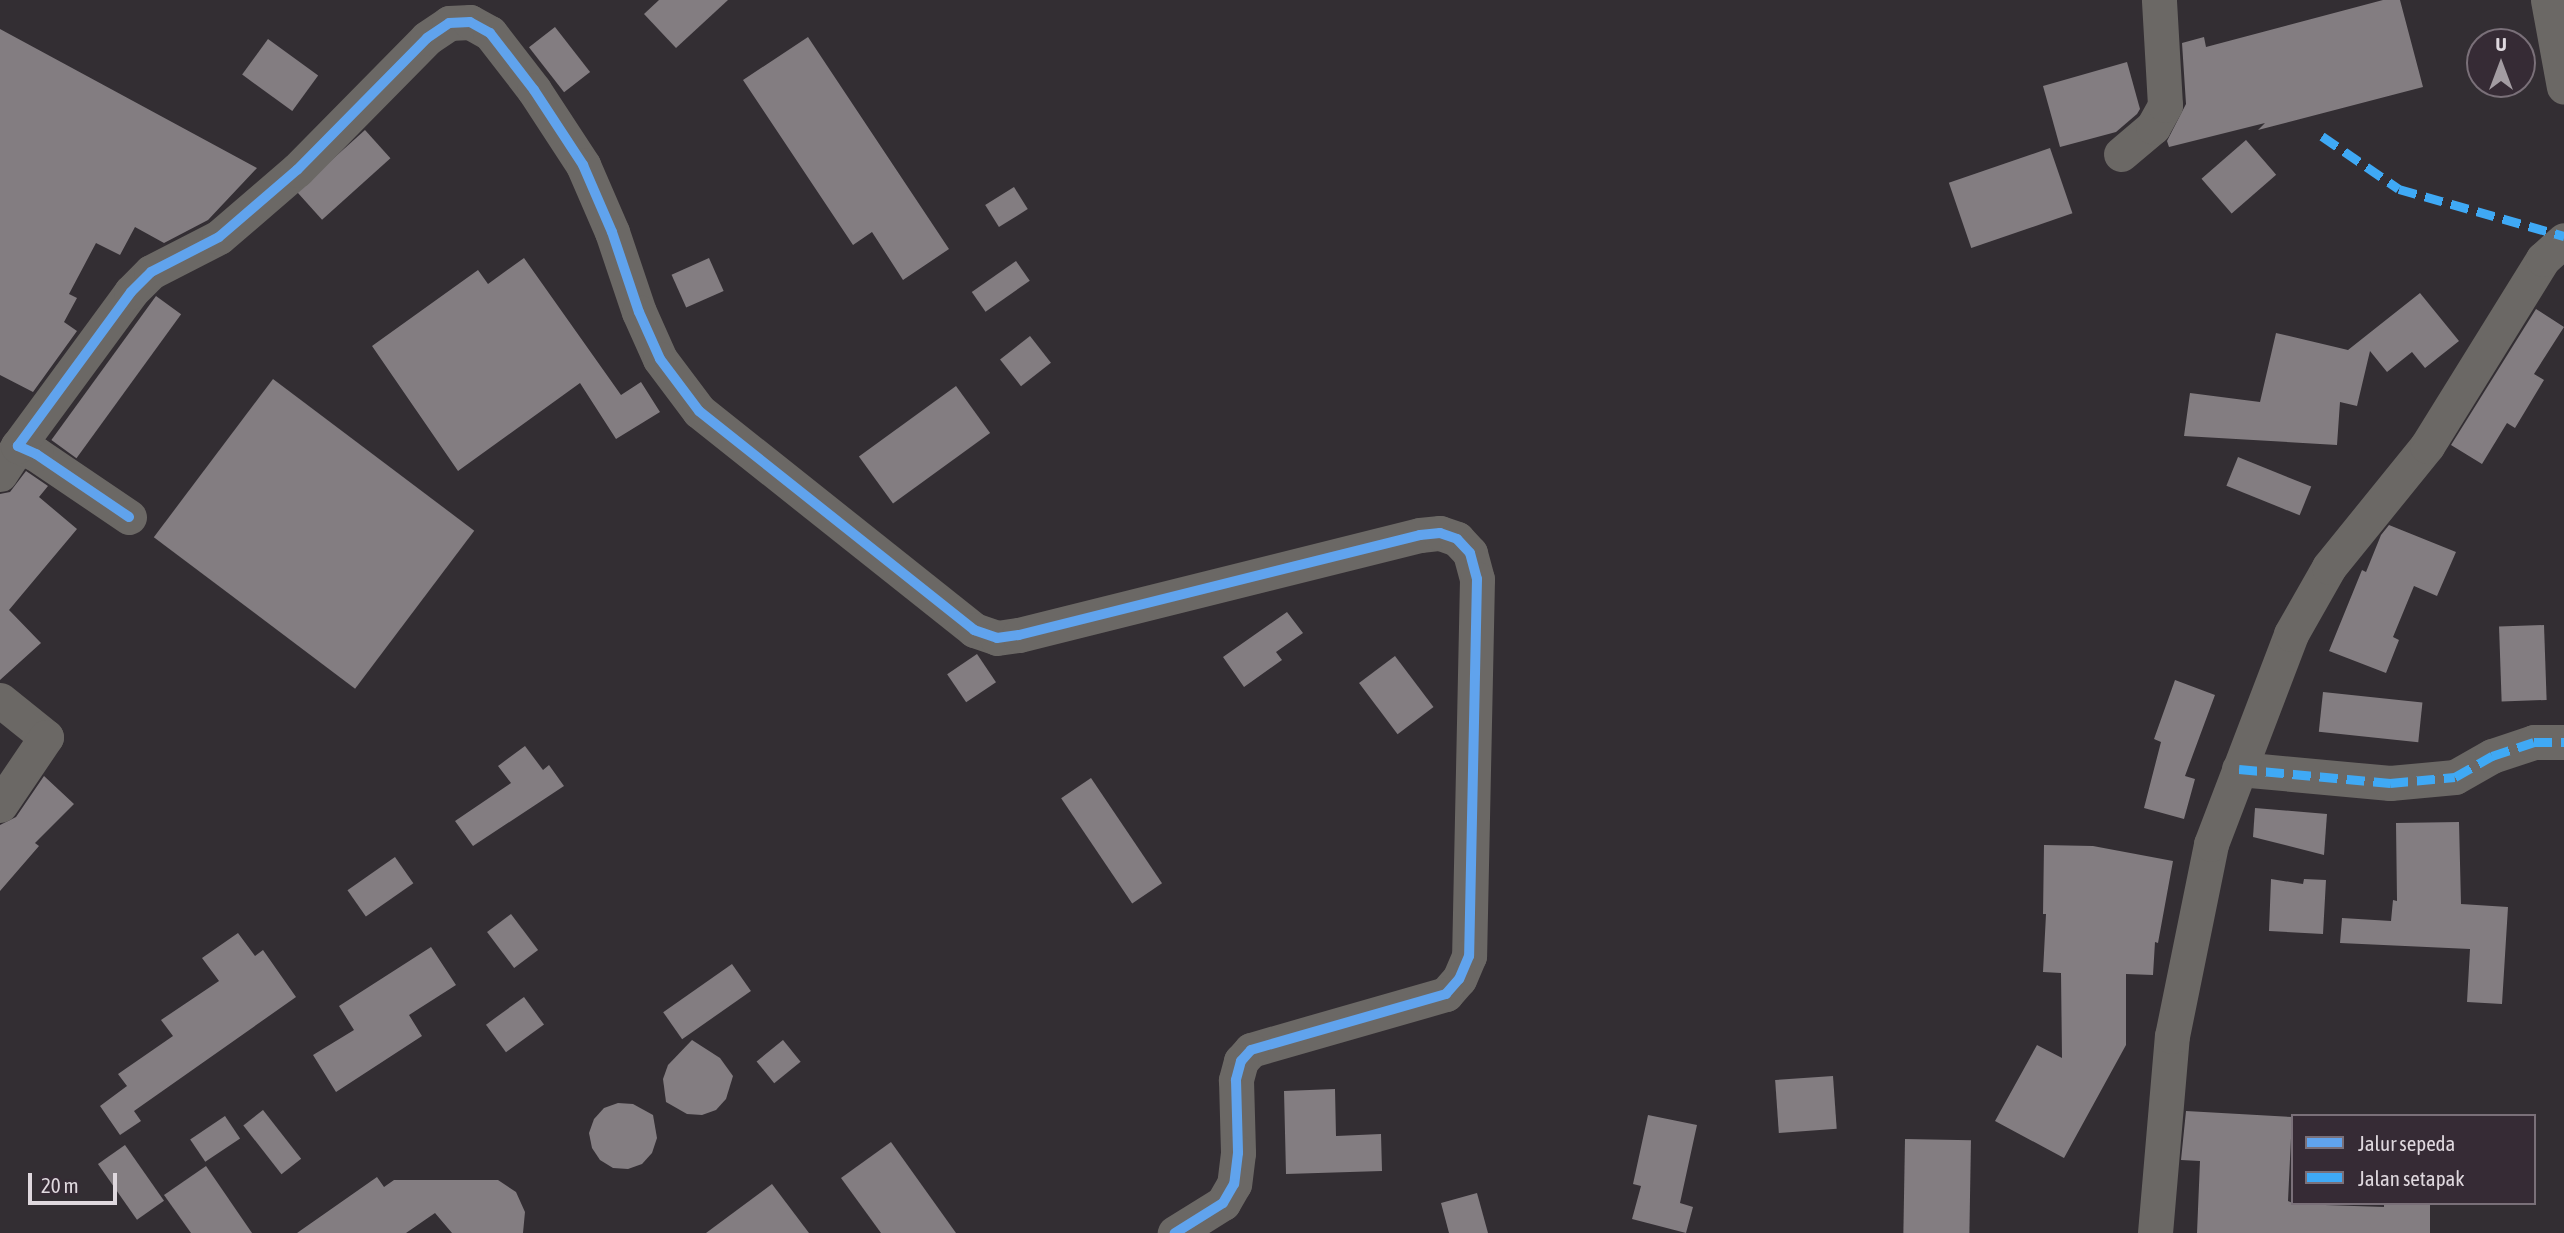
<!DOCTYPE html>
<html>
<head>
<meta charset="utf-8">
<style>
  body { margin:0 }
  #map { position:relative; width:2564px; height:1233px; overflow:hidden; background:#332e33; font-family:"Asap Condensed",sans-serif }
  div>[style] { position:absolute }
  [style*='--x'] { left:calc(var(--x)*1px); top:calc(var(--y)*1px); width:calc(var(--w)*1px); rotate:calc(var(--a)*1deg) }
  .building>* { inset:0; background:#837d81; transform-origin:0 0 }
  .minor>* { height:35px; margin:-17.5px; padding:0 17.5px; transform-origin:17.5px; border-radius:17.5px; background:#6b6865 }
  .quiet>* { height:9px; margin-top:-4.5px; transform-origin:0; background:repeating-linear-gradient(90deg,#3fa9f5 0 18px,transparent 0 27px) }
  .cycleway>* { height:10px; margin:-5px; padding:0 5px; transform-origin:5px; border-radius:5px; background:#60a3ed }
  span { translate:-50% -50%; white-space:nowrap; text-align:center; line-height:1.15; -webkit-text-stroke:7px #362b35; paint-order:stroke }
  .legend { position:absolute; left:2291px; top:1114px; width:245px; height:91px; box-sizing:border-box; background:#362b35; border:2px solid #7a7079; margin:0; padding:9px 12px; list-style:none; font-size:21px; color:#dfd8de }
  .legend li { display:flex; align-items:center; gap:14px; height:35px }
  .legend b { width:35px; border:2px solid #7a7079 }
  .north { position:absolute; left:2466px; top:28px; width:70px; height:70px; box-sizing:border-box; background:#362b35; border:2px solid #7a7079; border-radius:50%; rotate:0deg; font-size:19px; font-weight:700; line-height:28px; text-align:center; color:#dfd8de }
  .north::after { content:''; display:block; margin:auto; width:24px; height:32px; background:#a39ca2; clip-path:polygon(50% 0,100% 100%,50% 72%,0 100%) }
  .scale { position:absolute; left:28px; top:1173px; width:89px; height:32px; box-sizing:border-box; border:4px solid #dfd8de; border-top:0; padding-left:9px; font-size:21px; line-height:24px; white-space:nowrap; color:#dfd8de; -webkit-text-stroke:5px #362b35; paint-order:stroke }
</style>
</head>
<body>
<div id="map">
  <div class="building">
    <i style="clip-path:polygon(659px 0,728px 0,676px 48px,644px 14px)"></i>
    <i style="clip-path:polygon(2383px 0,2400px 0,2423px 87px,2258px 130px,2265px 123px,2169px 147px,2167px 141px,2186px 104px,2182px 43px,2204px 37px,2206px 47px)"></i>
    <i style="left:555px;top:27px;width:57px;height:33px;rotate:52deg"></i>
    <i style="clip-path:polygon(0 29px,257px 168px,208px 220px,164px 243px,135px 227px,120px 255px,96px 243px,69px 294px,77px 298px,64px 322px,77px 331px,33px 392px,0 375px)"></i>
    <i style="clip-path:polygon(808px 37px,949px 249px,903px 280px,872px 232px,853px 245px,743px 80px)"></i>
    <i style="left:268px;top:39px;width:62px;height:44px;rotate:36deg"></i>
    <i style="clip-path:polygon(2127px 62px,2140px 109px,2137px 114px,2116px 132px,2060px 147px,2043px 86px)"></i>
    <i style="left:365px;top:130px;width:38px;height:92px;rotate:48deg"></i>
    <i style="left:2246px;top:140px;width:46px;height:59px;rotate:49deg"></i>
    <i style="left:2050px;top:148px;width:69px;height:107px;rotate:71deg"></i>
    <i style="left:1014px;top:187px;width:26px;height:34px;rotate:58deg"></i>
    <i style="clip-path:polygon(524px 258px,621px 395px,641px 382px,660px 412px,616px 439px,580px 383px,458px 471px,372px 346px,478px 270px,488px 284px)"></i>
    <i style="left:709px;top:258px;width:36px;height:41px;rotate:66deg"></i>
    <i style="left:1016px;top:261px;width:24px;height:54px;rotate:55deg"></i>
    <i style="clip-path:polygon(2420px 293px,2459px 341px,2425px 368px,2412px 352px,2387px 372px,2370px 351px,2357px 406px,2340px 402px,2337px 445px,2184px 436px,2190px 393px,2260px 402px,2276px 333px,2348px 350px)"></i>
    <i style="left:156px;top:296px;width:31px;height:178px;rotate:36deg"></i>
    <i style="clip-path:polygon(2536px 309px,2564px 327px,2534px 374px,2544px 380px,2515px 428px,2507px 423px,2482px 464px,2451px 445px)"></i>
    <i style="left:1030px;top:336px;width:34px;height:38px;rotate:52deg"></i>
    <i style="left:273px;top:379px;width:252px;height:198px;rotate:37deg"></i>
    <i style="left:956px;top:386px;width:58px;height:120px;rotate:54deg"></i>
    <i style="left:2238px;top:457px;width:79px;height:31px;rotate:22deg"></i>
    <i style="clip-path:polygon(26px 471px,48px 486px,39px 497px,77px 529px,9px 610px,41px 643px,0 680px,0 494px,10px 492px)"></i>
    <i style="clip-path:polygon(2389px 525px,2456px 552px,2437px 596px,2414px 586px,2393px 637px,2399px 640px,2386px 673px,2329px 651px,2362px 570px,2366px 572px,2381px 535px)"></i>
    <i style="clip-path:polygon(1287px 612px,1303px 633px,1276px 652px,1282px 660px,1244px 687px,1223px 657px)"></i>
    <i style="left:2544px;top:625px;width:75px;height:45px;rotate:88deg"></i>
    <i style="left:977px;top:654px;width:34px;height:36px;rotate:56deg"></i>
    <i style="left:1395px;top:656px;width:64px;height:45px;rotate:53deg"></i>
    <i style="clip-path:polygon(2175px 680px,2215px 695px,2185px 776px,2195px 779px,2184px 819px,2144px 808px,2161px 742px,2154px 739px)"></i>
    <i style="left:2323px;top:692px;width:100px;height:40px;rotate:6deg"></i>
    <i style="clip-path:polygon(525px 746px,543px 770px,549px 765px,564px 786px,473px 846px,455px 821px,511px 783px,498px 766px)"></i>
    <i style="clip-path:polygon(44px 776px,74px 804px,35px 843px,39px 846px,0 891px,0 825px,16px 817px)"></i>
    <i style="left:1091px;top:778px;width:127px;height:36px;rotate:56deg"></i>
    <i style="clip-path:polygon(2255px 808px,2327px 814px,2324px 855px,2253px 837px)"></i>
    <i style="clip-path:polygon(2459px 822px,2461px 904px,2508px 907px,2502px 1004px,2467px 1002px,2470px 949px,2340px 943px,2342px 918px,2391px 921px,2393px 900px,2397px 901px,2396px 823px)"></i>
    <i style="clip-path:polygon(2044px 845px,2093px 846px,2173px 861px,2158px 943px,2155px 942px,2153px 975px,2126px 974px,2126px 1045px,2064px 1158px,1995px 1121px,2037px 1045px,2062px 1058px,2061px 973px,2043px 972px,2046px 914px,2043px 914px)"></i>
    <i style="left:395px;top:857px;width:32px;height:58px;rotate:55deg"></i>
    <i style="clip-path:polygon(2271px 879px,2303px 884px,2304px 879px,2326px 880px,2323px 934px,2269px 931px)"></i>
    <i style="left:511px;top:914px;width:45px;height:30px;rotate:53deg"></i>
    <i style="clip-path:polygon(238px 933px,255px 956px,263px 950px,296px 997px,134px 1111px,141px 1121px,120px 1135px,100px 1106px,127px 1086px,118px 1074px,173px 1036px,161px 1020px,219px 981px,202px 958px)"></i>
    <i style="clip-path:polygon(431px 947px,456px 985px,409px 1015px,422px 1036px,336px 1092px,313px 1055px,354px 1030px,339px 1006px)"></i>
    <i style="left:732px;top:964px;width:33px;height:84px;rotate:55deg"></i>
    <i style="left:524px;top:997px;width:34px;height:47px;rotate:54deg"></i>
    <i style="clip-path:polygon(692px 1040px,720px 1058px,733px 1076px,726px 1099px,716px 1110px,702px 1115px,687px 1114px,666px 1102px,663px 1079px,668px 1065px)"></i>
    <i style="left:783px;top:1040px;width:28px;height:34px;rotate:51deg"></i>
    <i style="left:1833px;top:1076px;width:53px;height:58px;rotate:86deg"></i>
    <i style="clip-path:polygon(1335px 1089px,1336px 1136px,1381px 1134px,1382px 1171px,1286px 1174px,1284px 1091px)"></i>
    <i style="clip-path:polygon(618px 1103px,633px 1104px,653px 1115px,657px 1138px,652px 1153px,642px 1164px,628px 1169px,613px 1168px,600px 1160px,592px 1148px,589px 1133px,594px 1119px,604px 1108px)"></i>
    <i style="left:263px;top:1110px;width:62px;height:25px;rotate:52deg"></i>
    <i style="clip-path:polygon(2186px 1111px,2292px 1117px,2288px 1201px,2295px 1204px,2384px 1207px,2384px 1203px,2430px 1203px,2430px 1233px,2197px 1233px,2200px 1161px,2181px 1160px)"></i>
    <i style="clip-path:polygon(1648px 1115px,1697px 1125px,1680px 1203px,1693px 1207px,1686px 1233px,1632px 1219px,1641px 1186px,1633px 1184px)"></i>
    <i style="left:225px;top:1116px;width:27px;height:42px;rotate:56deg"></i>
    <i style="left:1905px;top:1139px;width:66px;height:94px;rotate:1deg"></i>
    <i style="clip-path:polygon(891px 1142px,956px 1233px,881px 1233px,841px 1178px)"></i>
    <i style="left:125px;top:1145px;width:68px;height:33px;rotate:55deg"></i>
    <i style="clip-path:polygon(206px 1166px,252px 1233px,191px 1233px,164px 1195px)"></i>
    <i style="clip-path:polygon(377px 1177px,384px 1187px,394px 1180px,498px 1180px,516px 1192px,525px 1212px,523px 1233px,452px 1233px,435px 1213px,406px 1233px,297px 1233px)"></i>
    <i style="clip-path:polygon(772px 1184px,809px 1233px,706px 1233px)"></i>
    <i style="clip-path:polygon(1477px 1193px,1488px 1233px,1449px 1233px,1441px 1203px)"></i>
  </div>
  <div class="minor">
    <i style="--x:2548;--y:0;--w:88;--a:79.6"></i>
    <i style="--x:2121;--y:154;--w:42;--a:-40.2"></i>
    <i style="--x:2153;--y:127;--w:25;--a:-61"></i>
    <i style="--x:2165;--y:105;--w:105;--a:-93.3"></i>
    <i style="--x:0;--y:474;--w:33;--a:-57"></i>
    <i style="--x:129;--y:517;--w:112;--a:-145.9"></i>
    <i style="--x:36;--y:454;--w:20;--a:-156"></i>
    <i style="--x:18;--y:446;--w:191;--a:-53.7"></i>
    <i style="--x:131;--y:292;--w:28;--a:-45"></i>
    <i style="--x:151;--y:272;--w:76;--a:-27.2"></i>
    <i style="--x:219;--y:237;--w:103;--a:-40.7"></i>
    <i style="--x:297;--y:170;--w:185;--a:-45.4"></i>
    <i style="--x:427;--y:38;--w:27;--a:-34"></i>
    <i style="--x:449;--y:23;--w:21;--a:-3"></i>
    <i style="--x:470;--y:22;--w:23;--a:29"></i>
    <i style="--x:490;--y:33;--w:72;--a:52.3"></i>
    <i style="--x:534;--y:90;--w:90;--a:56.8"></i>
    <i style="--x:583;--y:165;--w:73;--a:66.6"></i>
    <i style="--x:612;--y:232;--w:84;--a:71.4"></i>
    <i style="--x:639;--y:312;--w:51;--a:65.9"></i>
    <i style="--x:660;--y:359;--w:65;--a:53.1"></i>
    <i style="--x:699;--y:411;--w:352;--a:38.5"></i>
    <i style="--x:974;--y:630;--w:24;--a:19"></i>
    <i style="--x:997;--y:638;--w:22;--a:-8"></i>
    <i style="--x:1019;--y:635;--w:413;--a:-14"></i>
    <i style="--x:1420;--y:535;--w:20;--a:-6"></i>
    <i style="--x:1440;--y:533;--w:18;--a:19"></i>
    <i style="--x:1457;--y:539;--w:19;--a:47"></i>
    <i style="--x:1470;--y:553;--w:27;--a:75"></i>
    <i style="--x:1477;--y:579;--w:377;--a:91.2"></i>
    <i style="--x:1469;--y:956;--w:25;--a:113"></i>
    <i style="--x:1459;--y:979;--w:20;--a:131"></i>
    <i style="--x:1446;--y:994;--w:203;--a:164"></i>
    <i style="--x:1251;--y:1050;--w:15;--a:132"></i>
    <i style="--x:1241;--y:1061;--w:20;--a:105"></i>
    <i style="--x:1236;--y:1080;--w:73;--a:88.4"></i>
    <i style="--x:1238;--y:1153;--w:31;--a:97"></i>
    <i style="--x:1234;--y:1184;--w:22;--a:120"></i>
    <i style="--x:1223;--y:1203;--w:57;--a:148"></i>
    <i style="--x:0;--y:700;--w:59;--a:38.8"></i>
    <i style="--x:46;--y:737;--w:82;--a:124.1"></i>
    <i style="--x:2239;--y:769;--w:152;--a:5.3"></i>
    <i style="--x:2390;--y:783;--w:65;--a:-5.3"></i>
    <i style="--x:2455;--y:777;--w:43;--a:-29.6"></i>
    <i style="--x:2492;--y:756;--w:44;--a:-18.4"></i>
    <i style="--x:2534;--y:742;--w:30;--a:0"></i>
    <i style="--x:2155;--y:1233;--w:198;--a:-85.1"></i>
    <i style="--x:2172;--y:1036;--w:196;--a:-78.5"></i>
    <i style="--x:2211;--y:844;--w:225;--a:-69.1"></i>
    <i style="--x:2291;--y:634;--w:77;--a:-60.4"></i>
    <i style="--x:2329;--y:567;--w:156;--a:-51"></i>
    <i style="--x:2427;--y:446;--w:220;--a:-58.2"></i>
    <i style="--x:2543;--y:259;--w:28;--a:-42"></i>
  </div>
  <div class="quiet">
    <i style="--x:2322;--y:136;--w:93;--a:34.5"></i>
    <i style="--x:2399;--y:189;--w:172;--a:15.9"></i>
    <i style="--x:2239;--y:769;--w:152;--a:5.3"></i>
    <i style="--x:2390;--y:783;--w:65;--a:-5.3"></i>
    <i style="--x:2455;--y:777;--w:43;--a:-29.6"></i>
    <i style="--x:2492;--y:756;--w:44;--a:-18.4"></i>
    <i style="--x:2534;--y:742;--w:30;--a:0"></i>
  </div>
  <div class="cycleway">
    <i style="--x:129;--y:517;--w:112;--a:-145.9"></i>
    <i style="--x:36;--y:454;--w:20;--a:-156"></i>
    <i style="--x:18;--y:446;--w:191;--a:-53.7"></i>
    <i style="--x:131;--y:292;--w:28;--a:-45"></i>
    <i style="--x:151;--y:272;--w:76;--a:-27.2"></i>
    <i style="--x:219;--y:237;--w:103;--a:-40.7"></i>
    <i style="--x:297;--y:170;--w:185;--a:-45.4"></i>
    <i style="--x:427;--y:38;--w:27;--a:-34"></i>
    <i style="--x:449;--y:23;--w:21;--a:-3"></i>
    <i style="--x:470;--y:22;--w:23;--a:29"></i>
    <i style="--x:490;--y:33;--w:72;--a:52.3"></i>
    <i style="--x:534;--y:90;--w:90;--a:56.8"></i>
    <i style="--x:583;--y:165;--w:73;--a:66.6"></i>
    <i style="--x:612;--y:232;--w:84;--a:71.4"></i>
    <i style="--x:639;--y:312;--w:51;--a:65.9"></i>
    <i style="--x:660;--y:359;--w:65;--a:53.1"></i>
    <i style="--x:699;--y:411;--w:352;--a:38.5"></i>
    <i style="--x:974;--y:630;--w:24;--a:19"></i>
    <i style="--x:997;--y:638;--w:22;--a:-8"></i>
    <i style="--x:1019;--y:635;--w:413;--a:-14"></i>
    <i style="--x:1420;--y:535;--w:20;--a:-6"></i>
    <i style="--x:1440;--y:533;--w:18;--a:19"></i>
    <i style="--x:1457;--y:539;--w:19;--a:47"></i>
    <i style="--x:1470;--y:553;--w:27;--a:75"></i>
    <i style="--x:1477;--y:579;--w:377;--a:91.2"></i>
    <i style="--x:1469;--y:956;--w:25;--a:113"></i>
    <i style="--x:1459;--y:979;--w:20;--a:131"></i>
    <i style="--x:1446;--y:994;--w:203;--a:164"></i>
    <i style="--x:1251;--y:1050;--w:15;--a:132"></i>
    <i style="--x:1241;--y:1061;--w:20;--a:105"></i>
    <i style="--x:1236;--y:1080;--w:73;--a:88.4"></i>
    <i style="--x:1238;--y:1153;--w:31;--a:97"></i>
    <i style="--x:1234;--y:1184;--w:22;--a:120"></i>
    <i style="--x:1223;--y:1203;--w:57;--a:148"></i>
  </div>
  <ul class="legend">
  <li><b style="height:9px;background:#60a3ed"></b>Jalur sepeda</li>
  <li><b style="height:9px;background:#3fa9f5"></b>Jalan setapak</li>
  </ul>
  <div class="north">U</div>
  <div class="scale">20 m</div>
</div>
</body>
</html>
